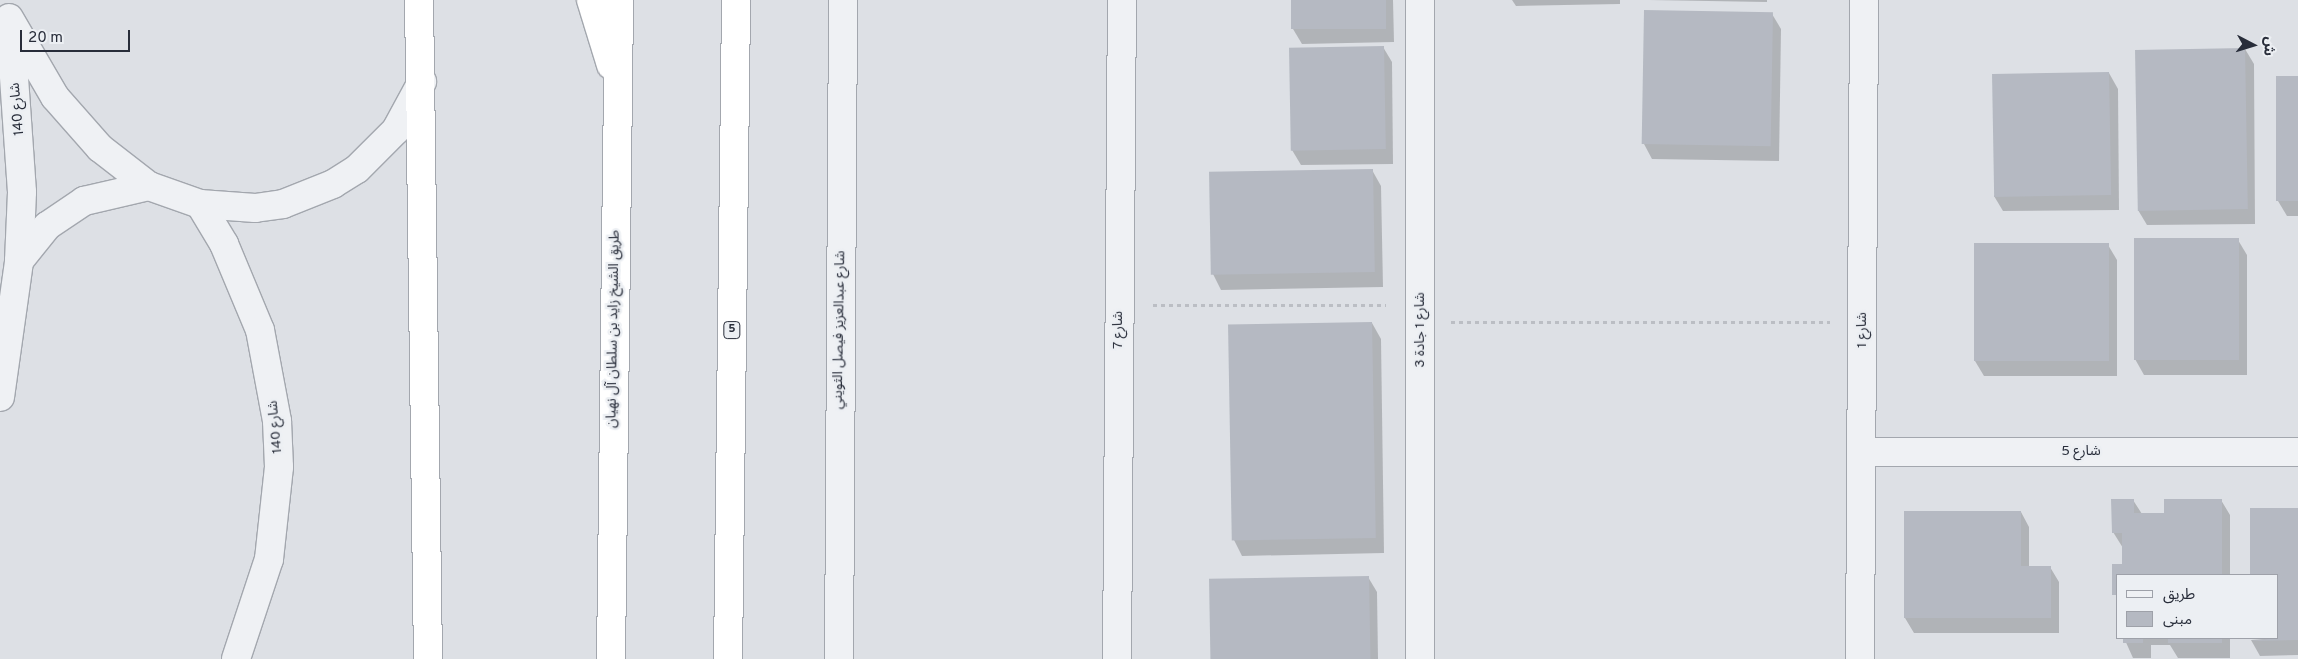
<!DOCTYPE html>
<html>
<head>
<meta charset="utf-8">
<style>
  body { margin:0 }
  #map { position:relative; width:2298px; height:659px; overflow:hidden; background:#dde0e5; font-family:Overpass,"Noto Sans Arabic",sans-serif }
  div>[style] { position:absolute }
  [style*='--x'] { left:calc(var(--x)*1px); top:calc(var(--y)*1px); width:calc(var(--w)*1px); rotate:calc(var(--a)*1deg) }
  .shadow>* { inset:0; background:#0003 }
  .building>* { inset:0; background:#b5b9c2; transform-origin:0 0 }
  .path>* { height:3px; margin-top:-1.5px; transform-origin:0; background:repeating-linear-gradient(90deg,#bbbec4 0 4px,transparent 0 8px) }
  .roads { filter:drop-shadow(1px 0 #a3a7ae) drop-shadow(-1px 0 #a3a7ae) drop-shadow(0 1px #a3a7ae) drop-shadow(0 -1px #a3a7ae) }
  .minor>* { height:28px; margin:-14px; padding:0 14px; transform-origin:14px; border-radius:14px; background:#eff1f4 }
  .highway>* { height:28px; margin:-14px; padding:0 14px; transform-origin:14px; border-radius:14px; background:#fff }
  span { translate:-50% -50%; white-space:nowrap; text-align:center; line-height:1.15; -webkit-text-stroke:5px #eceff3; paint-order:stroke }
  .shield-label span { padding:1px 4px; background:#eceff3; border:1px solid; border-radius:4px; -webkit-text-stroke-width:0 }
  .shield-label { font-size:12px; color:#282d3a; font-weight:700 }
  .street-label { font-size:14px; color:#282d3a }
  .legend { position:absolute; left:2116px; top:574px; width:162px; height:65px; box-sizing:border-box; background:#eceff3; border:1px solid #9ea1a9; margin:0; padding:6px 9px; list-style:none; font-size:15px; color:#282d3a }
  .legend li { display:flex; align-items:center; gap:10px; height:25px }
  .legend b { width:25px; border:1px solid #9ea1a9 }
  .north { position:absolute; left:2228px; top:20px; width:50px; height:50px; -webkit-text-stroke:4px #eceff3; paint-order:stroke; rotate:95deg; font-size:14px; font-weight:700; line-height:20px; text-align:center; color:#282d3a }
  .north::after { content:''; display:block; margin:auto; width:18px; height:22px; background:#282d3a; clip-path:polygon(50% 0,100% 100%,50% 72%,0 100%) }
  .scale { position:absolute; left:20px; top:30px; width:110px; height:22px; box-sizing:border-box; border:2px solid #282d3a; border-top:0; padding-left:6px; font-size:15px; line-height:18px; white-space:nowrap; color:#282d3a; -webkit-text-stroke:4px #eceff3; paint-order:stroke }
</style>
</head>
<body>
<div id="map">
  <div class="shadow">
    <i style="clip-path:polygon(1292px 0,1393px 0,1394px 42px,1302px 44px,1293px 29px)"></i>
    <i style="clip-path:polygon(1512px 0,1620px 0,1620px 4px,1516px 6px)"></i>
    <i style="clip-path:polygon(1649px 0,1767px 0,1767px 2px)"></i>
    <i style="clip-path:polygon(1772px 14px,1781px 29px,1779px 161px,1652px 159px,1644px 144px)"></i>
    <i style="clip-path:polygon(1383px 47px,1392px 62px,1393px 164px,1301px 165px,1292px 150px)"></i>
    <i style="clip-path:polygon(2245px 49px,2254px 64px,2255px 224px,2147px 225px,2138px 210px)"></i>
    <i style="clip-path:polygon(2109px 73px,2118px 89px,2119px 210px,2003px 211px,1994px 196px)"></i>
    <i style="clip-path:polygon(2298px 77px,2298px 216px,2287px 216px,2278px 201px)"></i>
    <i style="clip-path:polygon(1372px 170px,1381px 186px,1383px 287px,1221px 290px,1213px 274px)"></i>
    <i style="clip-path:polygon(2238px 240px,2247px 255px,2247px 375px,2144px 375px,2135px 359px)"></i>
    <i style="clip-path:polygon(2108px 245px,2117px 260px,2117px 376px,1984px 376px,1975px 361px)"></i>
    <i style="clip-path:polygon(1372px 323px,1381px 339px,1384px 553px,1242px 556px,1234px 540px)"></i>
    <i style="clip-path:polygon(2133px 500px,2142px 514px,2166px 514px,2221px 500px,2230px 515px,2230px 575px,2117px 575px,2117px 602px,2113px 566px,2124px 566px,2123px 548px,2113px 532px)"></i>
    <i style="clip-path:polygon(2251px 509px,2298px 509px,2298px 655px,2260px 656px,2251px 640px,2277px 638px,2277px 575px,2251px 575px)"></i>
    <i style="clip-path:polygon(2021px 512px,2029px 527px,2029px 567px,2050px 567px,2059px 582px,2059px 633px,1914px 633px,1905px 618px)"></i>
    <i style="clip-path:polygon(1368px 577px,1377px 592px,1378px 659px,1212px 659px)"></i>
    <i style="clip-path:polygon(2124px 638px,2230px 638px,2230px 658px,2178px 658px,2170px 645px,2151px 645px,2151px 658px,2133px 658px)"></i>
  </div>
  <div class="building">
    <i style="left:1291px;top:0;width:95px;height:29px"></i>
    <i style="left:1644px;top:10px;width:129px;height:134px;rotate:1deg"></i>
    <i style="left:1384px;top:46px;width:103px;height:95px;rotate:89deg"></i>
    <i style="left:2245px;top:48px;width:161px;height:110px;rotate:89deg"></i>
    <i style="left:2109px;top:72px;width:123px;height:117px;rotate:89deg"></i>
    <i style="left:2276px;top:76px;width:22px;height:125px"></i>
    <i style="left:1373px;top:169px;width:103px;height:164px;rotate:89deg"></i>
    <i style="left:2134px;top:238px;width:105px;height:122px"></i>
    <i style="left:1974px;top:243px;width:135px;height:118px"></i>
    <i style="left:1372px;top:322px;width:216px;height:144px;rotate:89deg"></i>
    <i style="clip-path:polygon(2111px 499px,2134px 499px,2134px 513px,2164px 513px,2164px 499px,2222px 499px,2222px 575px,2117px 575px,2117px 595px,2112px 595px,2112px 564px,2122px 564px,2122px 533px,2112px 533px)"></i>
    <i style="clip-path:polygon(2250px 508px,2298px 508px,2298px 640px,2250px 641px,2277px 638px,2277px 575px,2250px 575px)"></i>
    <i style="clip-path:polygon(1904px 511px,2021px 511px,2021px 566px,2051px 566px,2051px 618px,1904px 618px)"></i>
    <i style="left:1369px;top:576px;width:83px;height:160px;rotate:89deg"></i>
    <i style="left:2123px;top:638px;width:20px;height:5px"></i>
    <i style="left:2168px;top:638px;width:54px;height:5px"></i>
  </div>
  <div class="path">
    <i style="--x:1153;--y:305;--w:233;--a:0"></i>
    <i style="--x:1451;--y:322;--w:379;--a:0"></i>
  </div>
  <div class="roads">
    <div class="minor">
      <i style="--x:9;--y:18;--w:91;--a:59.8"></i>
      <i style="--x:55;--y:97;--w:68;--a:48.6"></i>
      <i style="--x:100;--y:148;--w:62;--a:37.8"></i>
      <i style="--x:149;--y:186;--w:54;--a:19.4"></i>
      <i style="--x:200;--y:204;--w:55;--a:4.2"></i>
      <i style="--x:255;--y:208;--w:28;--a:-8"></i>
      <i style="--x:283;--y:204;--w:54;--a:-21.8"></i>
      <i style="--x:333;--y:184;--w:28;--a:-32"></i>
      <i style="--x:357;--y:169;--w:55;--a:-45"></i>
      <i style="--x:396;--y:130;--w:55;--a:-61.6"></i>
      <i style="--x:200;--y:204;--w:47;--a:59"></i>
      <i style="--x:224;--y:244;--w:93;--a:67.3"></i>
      <i style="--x:260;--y:330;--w:93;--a:79.4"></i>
      <i style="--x:277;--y:421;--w:46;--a:87.5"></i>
      <i style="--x:279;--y:467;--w:93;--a:96.2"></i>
      <i style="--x:269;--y:559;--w:105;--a:108.3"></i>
      <i style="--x:19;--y:261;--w:45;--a:-51.3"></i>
      <i style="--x:47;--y:226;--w:45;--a:-34"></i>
      <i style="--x:84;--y:201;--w:67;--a:-13"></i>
      <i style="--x:0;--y:397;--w:137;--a:-82"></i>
      <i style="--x:19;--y:261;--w:69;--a:-87.5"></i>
      <i style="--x:22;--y:192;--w:158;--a:-94"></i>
      <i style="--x:1864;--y:452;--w:434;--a:0"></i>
      <i style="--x:839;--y:659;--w:659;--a:-89.65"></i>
      <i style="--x:1117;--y:659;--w:659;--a:-89.57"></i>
      <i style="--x:1420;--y:659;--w:659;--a:-90"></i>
      <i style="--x:1860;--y:659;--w:659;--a:-89.65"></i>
    </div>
    <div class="highway">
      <i style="--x:419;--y:0;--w:659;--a:89.22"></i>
      <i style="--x:591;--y:0;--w:68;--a:72.9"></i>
      <i style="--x:611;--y:659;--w:659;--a:-89.3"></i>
      <i style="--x:728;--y:659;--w:659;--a:-89.3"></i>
    </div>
  </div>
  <div class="shield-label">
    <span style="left:732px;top:330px">5</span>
  </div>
  <div class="street-label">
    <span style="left:18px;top:109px;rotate:-95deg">شارع 140</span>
    <span style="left:614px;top:329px;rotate:-89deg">طريق الشيخ زايد بن سلطان آل نهيان</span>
    <span style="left:840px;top:330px;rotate:-89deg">شارع عبدالعزيز فيصل الثويني</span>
    <span style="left:1119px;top:330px;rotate:-90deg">شارع 7</span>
    <span style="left:1421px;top:330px;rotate:-90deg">شارع 1 جادة 3</span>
    <span style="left:1863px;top:330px;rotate:-90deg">شارع 1</span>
    <span style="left:276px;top:427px;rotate:-95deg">شارع 140</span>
    <span style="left:2081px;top:452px">شارع 5</span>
  </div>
  <ul class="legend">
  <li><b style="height:6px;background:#eff1f4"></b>طريق</li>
  <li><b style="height:14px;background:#b5b9c2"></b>مبنى</li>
  </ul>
  <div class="north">ش</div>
  <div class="scale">20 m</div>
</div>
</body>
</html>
